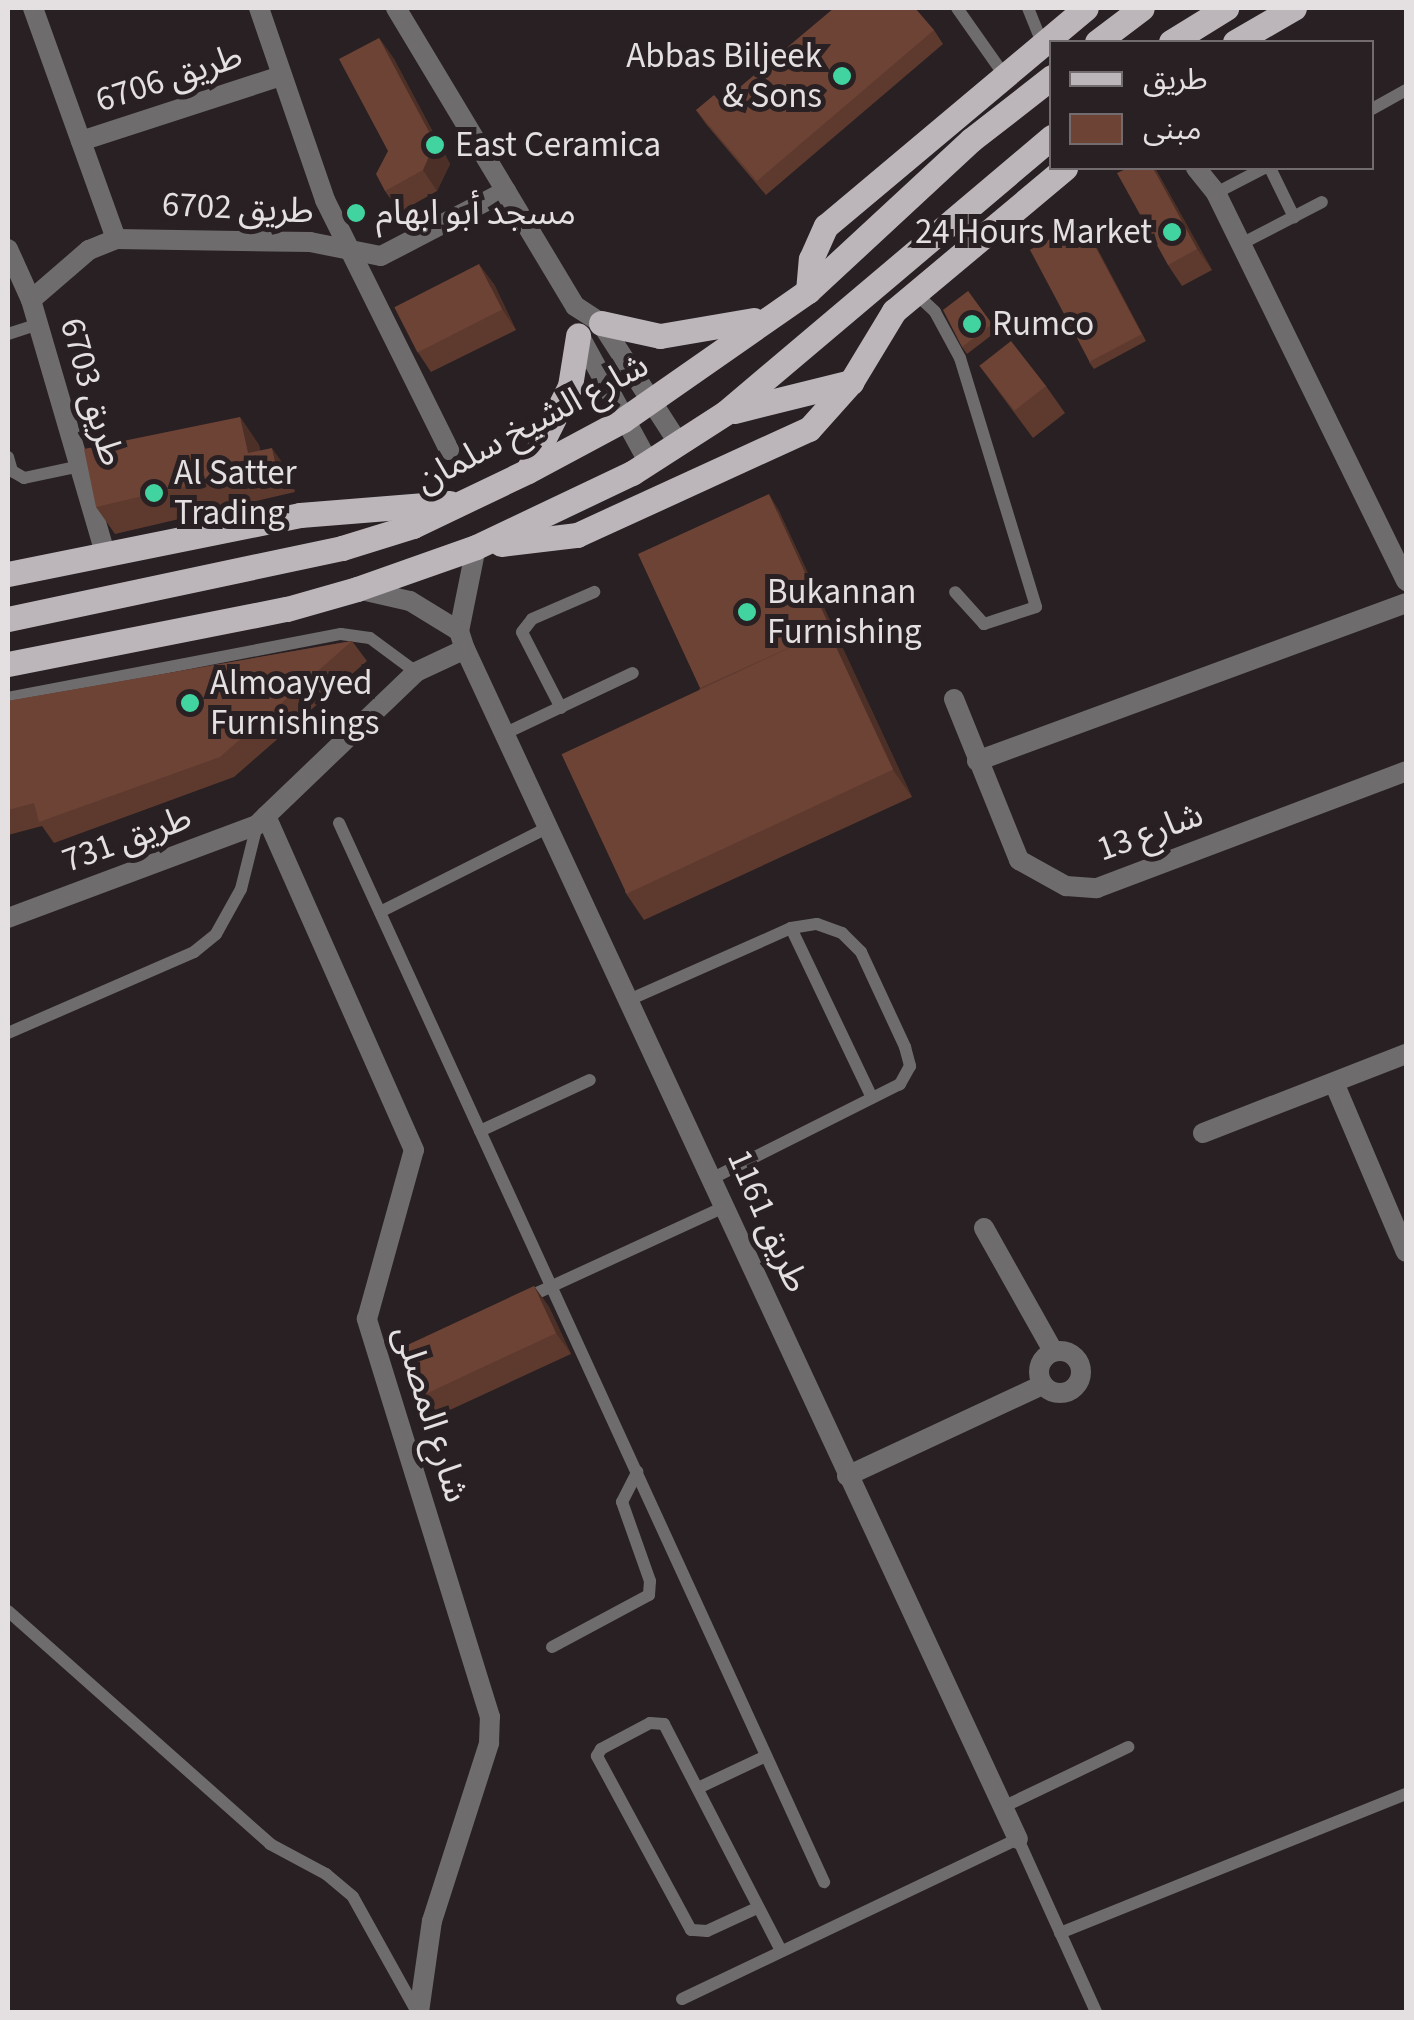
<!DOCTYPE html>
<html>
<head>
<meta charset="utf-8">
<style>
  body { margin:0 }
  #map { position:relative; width:1414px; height:2020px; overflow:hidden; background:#282022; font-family:"Source Sans 3","Noto Sans Arabic",sans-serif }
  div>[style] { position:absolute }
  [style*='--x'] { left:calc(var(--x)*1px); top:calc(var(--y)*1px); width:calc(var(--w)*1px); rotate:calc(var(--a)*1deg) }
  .lane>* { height:12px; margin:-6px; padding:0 6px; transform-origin:6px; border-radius:6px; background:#6f6c6e }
  .street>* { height:20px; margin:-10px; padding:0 10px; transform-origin:10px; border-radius:10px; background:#6f6c6e }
  .street>.ring { margin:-10px; padding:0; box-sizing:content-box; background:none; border:20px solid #6f6c6e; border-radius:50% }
  .primary>* { height:25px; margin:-12.5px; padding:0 12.5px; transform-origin:12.5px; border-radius:12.5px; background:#bcb6bb }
  .wall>* { inset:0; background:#5e3a2e }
  .shaded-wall>* { inset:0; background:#4c2f26 }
  .building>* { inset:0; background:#6d4336; transform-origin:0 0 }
  .dots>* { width:28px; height:28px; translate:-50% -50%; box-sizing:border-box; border:5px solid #282022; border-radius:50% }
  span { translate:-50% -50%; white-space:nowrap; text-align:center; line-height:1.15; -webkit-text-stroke:10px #282022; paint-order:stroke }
  .poi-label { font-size:35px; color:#e4dfe0 }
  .right { translate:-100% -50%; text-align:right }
  .left { translate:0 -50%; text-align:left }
  .street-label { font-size:35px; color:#e4dfe0 }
  .frame { position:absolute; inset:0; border:10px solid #e4dfe0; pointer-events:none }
  .legend { position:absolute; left:1049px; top:40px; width:325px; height:130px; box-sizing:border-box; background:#282022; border:2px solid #736c6e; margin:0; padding:12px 18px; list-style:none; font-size:30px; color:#e4dfe0 }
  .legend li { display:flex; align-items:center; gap:20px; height:50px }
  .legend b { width:50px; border:2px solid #736c6e }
</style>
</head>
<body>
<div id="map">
  <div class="lane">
    <i style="--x:957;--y:8;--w:78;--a:54.9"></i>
    <i style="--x:1028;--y:8;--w:35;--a:68"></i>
    <i style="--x:1372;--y:109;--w:39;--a:-29"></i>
    <i style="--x:1270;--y:168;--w:55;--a:63.9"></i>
    <i style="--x:1216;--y:193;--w:54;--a:-27.5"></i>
    <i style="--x:1241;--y:244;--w:91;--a:-27.4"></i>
    <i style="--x:916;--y:294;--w:26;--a:43"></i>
    <i style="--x:935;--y:312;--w:52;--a:61.5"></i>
    <i style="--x:960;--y:358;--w:260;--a:73"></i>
    <i style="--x:1036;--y:607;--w:55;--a:161.9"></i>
    <i style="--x:984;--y:624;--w:43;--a:-132.2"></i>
    <i style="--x:8;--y:334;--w:32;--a:-18"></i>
    <i style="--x:8;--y:457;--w:15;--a:74"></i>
    <i style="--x:12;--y:471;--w:14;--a:30"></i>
    <i style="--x:24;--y:478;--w:57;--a:-12.1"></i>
    <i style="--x:8;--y:698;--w:339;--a:-10.9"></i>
    <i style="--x:341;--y:634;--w:29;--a:8"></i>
    <i style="--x:370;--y:638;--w:57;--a:36.5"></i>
    <i style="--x:561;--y:708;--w:85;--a:-117.2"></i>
    <i style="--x:522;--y:632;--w:16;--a:-52"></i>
    <i style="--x:532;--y:619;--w:68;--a:-23.5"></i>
    <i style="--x:508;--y:732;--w:138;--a:-25.3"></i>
    <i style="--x:339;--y:823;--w:1165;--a:65.39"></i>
    <i style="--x:380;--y:912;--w:191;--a:-26.7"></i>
    <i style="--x:791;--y:928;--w:188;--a:64.5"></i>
    <i style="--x:631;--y:999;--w:175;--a:-23.9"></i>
    <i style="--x:791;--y:928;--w:26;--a:-9"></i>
    <i style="--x:817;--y:924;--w:27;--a:20"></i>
    <i style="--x:842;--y:933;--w:27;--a:45"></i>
    <i style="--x:861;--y:952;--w:105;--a:65.1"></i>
    <i style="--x:905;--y:1047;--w:20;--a:75"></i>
    <i style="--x:910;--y:1066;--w:21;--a:119"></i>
    <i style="--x:900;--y:1084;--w:209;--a:153.3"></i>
    <i style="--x:8;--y:1033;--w:203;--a:-23.5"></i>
    <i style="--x:194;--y:952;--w:28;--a:-39"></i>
    <i style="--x:216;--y:934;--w:51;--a:-60.9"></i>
    <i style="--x:241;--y:889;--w:66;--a:-76"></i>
    <i style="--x:480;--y:1131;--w:121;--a:-24.9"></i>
    <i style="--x:524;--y:1299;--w:222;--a:-24.7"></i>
    <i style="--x:8;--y:1611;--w:351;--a:41.6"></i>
    <i style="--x:270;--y:1844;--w:64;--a:28.2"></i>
    <i style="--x:326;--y:1874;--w:35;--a:40"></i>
    <i style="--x:353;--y:1897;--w:132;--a:60.9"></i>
    <i style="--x:552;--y:1647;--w:110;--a:-28.2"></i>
    <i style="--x:649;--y:1595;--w:14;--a:-86"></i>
    <i style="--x:650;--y:1581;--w:84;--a:-109.5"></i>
    <i style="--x:622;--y:1502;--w:34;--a:-63"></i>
    <i style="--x:698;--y:1788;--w:73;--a:-25.2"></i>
    <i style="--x:1003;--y:1807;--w:139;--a:-25.6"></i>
    <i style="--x:757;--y:1908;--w:55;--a:155.3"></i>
    <i style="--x:707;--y:1931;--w:16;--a:-176"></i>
    <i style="--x:691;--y:1930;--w:198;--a:-118.4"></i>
    <i style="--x:597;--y:1756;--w:8;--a:-60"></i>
    <i style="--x:601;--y:1749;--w:55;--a:-28"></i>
    <i style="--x:650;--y:1723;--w:14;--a:4"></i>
    <i style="--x:664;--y:1724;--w:255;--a:62.7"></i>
    <i style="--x:1060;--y:1933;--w:373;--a:-21.9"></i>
    <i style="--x:682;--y:1999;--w:372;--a:-25.5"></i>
    <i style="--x:1018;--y:1839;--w:190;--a:65.7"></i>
  </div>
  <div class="street">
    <i style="--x:33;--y:8;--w:245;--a:70.2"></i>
    <i style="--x:259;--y:8;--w:203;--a:71"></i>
    <i style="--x:325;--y:200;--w:279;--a:63.6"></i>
    <i style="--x:396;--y:8;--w:348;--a:59"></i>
    <i style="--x:575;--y:306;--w:31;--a:33"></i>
    <i style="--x:601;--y:323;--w:144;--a:57.2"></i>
    <i style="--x:81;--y:141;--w:207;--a:-18"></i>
    <i style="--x:1196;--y:168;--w:32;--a:51"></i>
    <i style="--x:1216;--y:193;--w:432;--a:63.9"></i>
    <i style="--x:8;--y:249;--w:56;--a:65.7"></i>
    <i style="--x:31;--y:300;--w:267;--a:73.7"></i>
    <i style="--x:31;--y:300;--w:77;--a:-40.8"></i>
    <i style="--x:89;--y:250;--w:29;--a:-22"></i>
    <i style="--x:116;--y:239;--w:194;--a:0.9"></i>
    <i style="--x:310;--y:242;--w:72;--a:11.2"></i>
    <i style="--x:381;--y:256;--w:141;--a:-27.5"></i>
    <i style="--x:578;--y:333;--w:148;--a:61.4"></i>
    <i style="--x:476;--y:547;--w:86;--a:101.4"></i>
    <i style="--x:459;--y:631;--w:19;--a:72"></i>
    <i style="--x:465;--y:649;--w:1312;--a:65.08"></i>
    <i style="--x:357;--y:589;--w:54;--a:12.8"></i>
    <i style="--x:410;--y:601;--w:57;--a:31.5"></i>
    <i style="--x:954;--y:699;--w:174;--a:68"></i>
    <i style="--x:1019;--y:860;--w:54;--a:29"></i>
    <i style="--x:1066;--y:886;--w:31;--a:4"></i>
    <i style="--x:1097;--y:888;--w:330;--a:-20.7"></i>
    <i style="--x:977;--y:761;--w:457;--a:-20.2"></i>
    <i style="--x:8;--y:918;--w:266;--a:-20.5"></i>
    <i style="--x:257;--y:825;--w:13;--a:-45"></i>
    <i style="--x:1335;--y:1085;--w:181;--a:67"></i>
    <i style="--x:1203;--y:1133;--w:218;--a:-21.3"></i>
    <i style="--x:984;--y:1228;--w:141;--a:60.7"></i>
    <i class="ring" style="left:1039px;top:1351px;width:22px;height:22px"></i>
    <i style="--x:847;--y:1476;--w:215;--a:-25"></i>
    <i style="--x:419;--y:2012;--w:92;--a:-81.9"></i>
    <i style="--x:432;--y:1921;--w:187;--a:-72.2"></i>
    <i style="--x:489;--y:1743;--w:26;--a:-88"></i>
    <i style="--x:490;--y:1717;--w:417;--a:-107.2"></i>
    <i style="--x:367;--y:1319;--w:175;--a:-74.5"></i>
    <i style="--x:414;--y:1150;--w:365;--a:-113.9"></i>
    <i style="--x:266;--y:816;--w:208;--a:-43.8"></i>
    <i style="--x:416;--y:672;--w:54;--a:-25.1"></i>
  </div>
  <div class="primary">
    <i style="--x:1097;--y:42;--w:56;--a:-37.1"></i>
    <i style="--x:1171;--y:42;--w:65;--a:-31.7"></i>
    <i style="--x:1235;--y:42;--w:68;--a:-30"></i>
    <i style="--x:808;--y:291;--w:32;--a:-85"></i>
    <i style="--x:811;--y:259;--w:36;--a:-66"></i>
    <i style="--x:826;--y:226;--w:339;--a:-40"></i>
    <i style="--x:601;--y:323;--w:60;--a:12.4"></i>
    <i style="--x:660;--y:336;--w:95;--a:-9.7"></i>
    <i style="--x:734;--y:411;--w:121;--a:-13.9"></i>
    <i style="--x:528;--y:470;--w:94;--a:-63.4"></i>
    <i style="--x:570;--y:386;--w:51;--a:-80.9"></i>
    <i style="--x:501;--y:544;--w:77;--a:-6.8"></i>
    <i style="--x:577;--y:535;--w:255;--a:-24.6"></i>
    <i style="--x:809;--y:429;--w:63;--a:-48.2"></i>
    <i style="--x:851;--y:382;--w:83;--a:-58.8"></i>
    <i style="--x:894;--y:311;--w:223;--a:-39.9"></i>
    <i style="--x:8;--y:574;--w:298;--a:-11.4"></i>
    <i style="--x:300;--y:515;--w:150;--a:-4.6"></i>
    <i style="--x:8;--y:619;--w:341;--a:-12"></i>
    <i style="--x:342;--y:548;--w:74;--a:-17.2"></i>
    <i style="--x:413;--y:526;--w:127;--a:-25.6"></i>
    <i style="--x:528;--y:471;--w:108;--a:-28.2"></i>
    <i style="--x:623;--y:420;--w:226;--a:-34.9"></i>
    <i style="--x:808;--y:291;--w:222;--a:-42.8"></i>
    <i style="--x:971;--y:140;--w:103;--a:-37.9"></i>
    <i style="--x:8;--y:664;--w:284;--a:-11.2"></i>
    <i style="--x:287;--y:609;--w:73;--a:-15.9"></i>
    <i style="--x:357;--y:589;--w:126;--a:-19.4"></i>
    <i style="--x:476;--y:547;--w:173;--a:-25.4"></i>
    <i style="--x:632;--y:473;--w:111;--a:-32.8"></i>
    <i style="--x:725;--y:413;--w:428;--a:-40.2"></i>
  </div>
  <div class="wall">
    <i style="clip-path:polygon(934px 30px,943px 44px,766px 195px,706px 124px,696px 110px,721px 103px)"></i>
    <i style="clip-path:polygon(379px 38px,394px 59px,450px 164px,437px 191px,400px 212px,385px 191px,388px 151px)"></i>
    <i style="clip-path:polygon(1155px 168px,1212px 270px,1182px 286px,1168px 265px)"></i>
    <i style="clip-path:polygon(1087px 229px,1146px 341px,1094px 369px,1089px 362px)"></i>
    <i style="clip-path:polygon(494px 284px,516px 330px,431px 372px,417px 351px)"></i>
    <i style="clip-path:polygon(968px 291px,997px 331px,967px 354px,962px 347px)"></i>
    <i style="clip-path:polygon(979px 365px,1046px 386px,1065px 413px,1033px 438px)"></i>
    <i style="clip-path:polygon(240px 417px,259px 445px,260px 450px,291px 475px,295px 492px,115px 534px,96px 507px)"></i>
    <i style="clip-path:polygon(778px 509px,912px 797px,644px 920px,625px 892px,700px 688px)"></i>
    <i style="clip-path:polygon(352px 641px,367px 661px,234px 777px,54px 843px,42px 826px,8px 835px,8px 701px)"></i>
    <i style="clip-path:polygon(534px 1286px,549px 1307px,571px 1354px,439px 1415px,424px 1394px)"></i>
  </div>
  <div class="shaded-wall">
    <i style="clip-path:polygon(379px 38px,394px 59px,450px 164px,437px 191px,423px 170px)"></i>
    <i style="clip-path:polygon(1153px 168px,1155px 168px,1212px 270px,1197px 249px)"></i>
    <i style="clip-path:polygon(1082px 222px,1087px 229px,1146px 341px,1142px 334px)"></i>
    <i style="clip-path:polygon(479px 264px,494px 284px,516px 330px,502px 309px)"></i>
    <i style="clip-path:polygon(240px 417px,259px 445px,264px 468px,248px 453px)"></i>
    <i style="clip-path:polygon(272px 448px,291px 475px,295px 492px,276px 465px)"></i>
    <i style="clip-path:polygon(769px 494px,778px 509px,847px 657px,837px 643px)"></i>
    <i style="clip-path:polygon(828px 630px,847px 657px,912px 797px,893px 770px)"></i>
    <i style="clip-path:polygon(534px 1286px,549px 1307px,571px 1354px,556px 1333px)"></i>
  </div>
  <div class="building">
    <i style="clip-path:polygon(834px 8px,915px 8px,934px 30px,757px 181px,696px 110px,714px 95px,721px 103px)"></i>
    <i style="clip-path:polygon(379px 38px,435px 143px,423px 170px,385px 191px,376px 174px,388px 151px,339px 59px)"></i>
    <i style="clip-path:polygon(1128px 168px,1153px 168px,1197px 249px,1168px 265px,1117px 173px)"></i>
    <i style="left:1082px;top:222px;width:127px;height:59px;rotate:62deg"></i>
    <i style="left:479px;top:264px;width:51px;height:95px;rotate:63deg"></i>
    <i style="clip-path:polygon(968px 291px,992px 324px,962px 347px,943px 310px)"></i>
    <i style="left:1011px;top:341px;width:57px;height:40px;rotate:52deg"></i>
    <i style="clip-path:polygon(240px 417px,248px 453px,272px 448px,276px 465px,96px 507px,84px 449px)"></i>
    <i style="clip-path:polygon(769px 494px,837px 643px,828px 630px,700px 688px,638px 554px)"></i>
    <i style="left:828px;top:630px;width:154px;height:294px;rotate:65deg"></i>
    <i style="clip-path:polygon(352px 641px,220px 757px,39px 822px,34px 803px,8px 810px,8px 701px)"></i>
    <i style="left:534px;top:1286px;width:52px;height:145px;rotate:65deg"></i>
  </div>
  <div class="dots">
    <i style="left:842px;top:76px;background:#42d4a0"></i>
    <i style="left:435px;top:145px;background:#42d4a0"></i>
    <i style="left:356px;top:213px;background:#42d4a0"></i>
    <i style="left:1172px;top:232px;background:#42d4a0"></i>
    <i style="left:972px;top:324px;background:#42d4a0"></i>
    <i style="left:154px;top:493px;background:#42d4a0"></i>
    <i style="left:747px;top:612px;background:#42d4a0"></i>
    <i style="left:190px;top:703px;background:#42d4a0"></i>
  </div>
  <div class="poi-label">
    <span class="right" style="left:822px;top:76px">Abbas Biljeek<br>&amp; Sons</span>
    <span class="left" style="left:455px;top:145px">East Ceramica</span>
    <span class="left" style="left:376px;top:213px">مسجد أبو ابهام</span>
    <span class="right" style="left:1152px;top:232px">24 Hours Market</span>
    <span class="left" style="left:992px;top:324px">Rumco</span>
    <span class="left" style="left:174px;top:493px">Al Satter<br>Trading</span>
    <span class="left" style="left:767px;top:612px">Bukannan<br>Furnishing</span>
    <span class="left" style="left:210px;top:703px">Almoayyed<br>Furnishings</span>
  </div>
  <div class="street-label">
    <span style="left:169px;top:78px;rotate:-18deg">طريق 6706</span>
    <span style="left:238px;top:208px;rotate:3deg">طريق 6702</span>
    <span style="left:92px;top:392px;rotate:74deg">طريق 6703</span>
    <span style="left:532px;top:423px;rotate:-28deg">شارع الشيخ سلمان</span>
    <span style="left:1150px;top:832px;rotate:-20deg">شارع 13</span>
    <span style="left:127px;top:839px;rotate:-20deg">طريق 731</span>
    <span style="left:768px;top:1221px;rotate:66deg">طريق 1161</span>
    <span style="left:431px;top:1414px;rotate:73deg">شارع المصلى</span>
  </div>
  <div class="frame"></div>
  <ul class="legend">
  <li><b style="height:12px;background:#bcb6bb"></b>طريق</li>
  <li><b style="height:28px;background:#6d4336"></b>مبنى</li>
  </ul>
</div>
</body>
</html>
